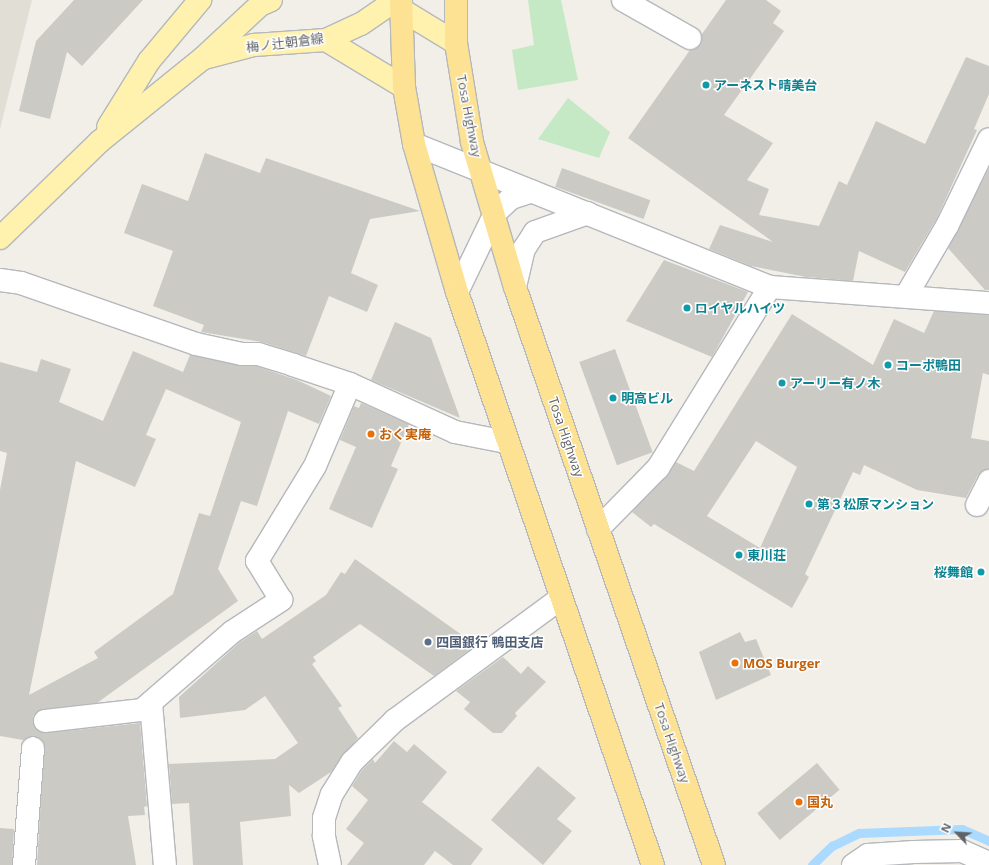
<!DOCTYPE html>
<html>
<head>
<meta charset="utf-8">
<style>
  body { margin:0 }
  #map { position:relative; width:989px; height:865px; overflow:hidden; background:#f1efe8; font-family:"Open Sans","Noto Sans JP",sans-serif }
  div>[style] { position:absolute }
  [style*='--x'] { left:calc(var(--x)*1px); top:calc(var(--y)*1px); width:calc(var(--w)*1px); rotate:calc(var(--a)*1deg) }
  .education>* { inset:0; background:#e1ded6 }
  .green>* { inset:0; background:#c5e8c5 }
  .stream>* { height:9px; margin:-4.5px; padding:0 4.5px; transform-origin:4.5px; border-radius:4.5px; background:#aadaff }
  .building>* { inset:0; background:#cccac5; transform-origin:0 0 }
  .roads { filter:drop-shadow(1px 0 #b5b8bc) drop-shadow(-1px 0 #b5b8bc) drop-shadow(0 1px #b5b8bc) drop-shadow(0 -1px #b5b8bc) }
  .minor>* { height:22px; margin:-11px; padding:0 11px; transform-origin:11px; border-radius:11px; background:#fff }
  .major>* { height:22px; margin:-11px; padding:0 11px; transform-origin:11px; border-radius:11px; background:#fff2af }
  .highway>* { height:22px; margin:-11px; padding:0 11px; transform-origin:11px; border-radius:11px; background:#fde293 }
  .dots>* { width:11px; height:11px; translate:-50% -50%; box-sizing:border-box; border:2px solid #fff; border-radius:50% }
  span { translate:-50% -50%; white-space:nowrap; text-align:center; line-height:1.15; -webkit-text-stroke:3px #fff; paint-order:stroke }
  .street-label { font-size:13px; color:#5f6368 }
  .culture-label { font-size:13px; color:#0d838f; font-weight:700 }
  .left { translate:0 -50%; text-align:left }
  .right { translate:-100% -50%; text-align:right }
  .food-label { font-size:13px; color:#c56008; font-weight:700 }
  .service-label { font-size:13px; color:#4e5e75; font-weight:700 }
  .north { position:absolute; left:937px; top:813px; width:40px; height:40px; -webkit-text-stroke:3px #fff; paint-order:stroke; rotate:295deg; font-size:11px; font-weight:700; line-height:16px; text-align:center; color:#5f6368 }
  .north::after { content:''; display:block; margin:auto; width:14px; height:18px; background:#5f6368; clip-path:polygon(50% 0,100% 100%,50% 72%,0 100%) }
</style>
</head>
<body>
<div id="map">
  <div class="education">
    <i style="clip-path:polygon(0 0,32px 0,0 129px)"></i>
  </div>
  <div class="green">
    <i style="clip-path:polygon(528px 0,561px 0,578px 80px,518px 90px,512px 50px,534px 45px)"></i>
    <i style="clip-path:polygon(568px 98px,610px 132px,599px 158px,538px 139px)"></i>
  </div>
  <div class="stream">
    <i style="--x:812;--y:865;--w:28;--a:-44"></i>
    <i style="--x:832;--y:846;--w:30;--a:-26"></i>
    <i style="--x:859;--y:833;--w:103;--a:-2.2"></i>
    <i style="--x:962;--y:829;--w:30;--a:24"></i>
  </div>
  <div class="building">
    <i style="clip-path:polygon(74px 0,143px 0,82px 66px,67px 52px,50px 119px,19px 111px,36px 41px)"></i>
    <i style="clip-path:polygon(726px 0,766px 0,781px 11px,773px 23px,784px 31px,724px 115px,773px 143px,747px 180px,769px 189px,759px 215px,819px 226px,839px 181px,847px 185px,876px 121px,925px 144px,966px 57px,989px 66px,989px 94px,974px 129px,977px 130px,937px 218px,905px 272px,859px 251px,853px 281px,806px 277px,751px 266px,709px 249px,720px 225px,773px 242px,628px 138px,690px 50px,701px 44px,702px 34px)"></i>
    <i style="clip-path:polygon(205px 153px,260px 173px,266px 158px,420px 211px,370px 219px,351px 273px,378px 285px,367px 312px,329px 296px,306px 356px,262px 342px,201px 332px,204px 325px,153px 306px,173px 251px,124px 233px,142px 184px,188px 201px)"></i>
    <i style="left:562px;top:168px;width:94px;height:20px;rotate:20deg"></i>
    <i style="clip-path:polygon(989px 168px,989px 290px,985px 290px,948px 248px)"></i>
    <i style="clip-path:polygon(664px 260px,748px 292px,712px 357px,626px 321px)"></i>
    <i style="clip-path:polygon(evenodd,934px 311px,989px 315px,989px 375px,983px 373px,971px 438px,989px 441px,989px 469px,978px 475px,966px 498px,917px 490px,864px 465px,860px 475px,853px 472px,805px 574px,809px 577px,792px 608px,654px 524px,651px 527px,632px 512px,676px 462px,694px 471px,792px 314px,873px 365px,894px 319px,924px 333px,934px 311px,756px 441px,797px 467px,760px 548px,707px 516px,756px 441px)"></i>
    <i style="clip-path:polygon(395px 322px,431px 338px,460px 418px,371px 380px)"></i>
    <i style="left:615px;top:349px;width:110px;height:38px;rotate:70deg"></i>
    <i style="clip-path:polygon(evenodd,133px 351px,183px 372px,190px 355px,256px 366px,297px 380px,331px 396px,319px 424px,288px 411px,257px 506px,241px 501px,218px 569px,238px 601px,97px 703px,44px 709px,33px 716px,35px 728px,46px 733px,140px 723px,147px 806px,144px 807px,145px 815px,128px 816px,136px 865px,37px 865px,44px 743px,34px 736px,23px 740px,0 736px,0 490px,7px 453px,0 451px,0 362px,37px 372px,41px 359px,71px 369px,59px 402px,103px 421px,133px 351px,166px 389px,241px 422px,210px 516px,199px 513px,173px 594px,94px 652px,98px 658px,29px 695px,76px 461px,135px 487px,156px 439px,146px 435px,166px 389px)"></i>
    <i style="clip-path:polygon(361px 403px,409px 424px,391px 466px,398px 469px,372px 528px,329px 509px,356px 447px,340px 440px,354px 406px,359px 408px)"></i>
    <i style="clip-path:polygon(355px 559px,476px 645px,434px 676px,360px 624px,313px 657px,316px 661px,312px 664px,342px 706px,338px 708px,358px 738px,331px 772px,299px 793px,289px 785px,291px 816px,240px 822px,243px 865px,193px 865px,189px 803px,172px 804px,169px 764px,275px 759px,298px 743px,265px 696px,245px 710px,180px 718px,179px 697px,240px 642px,257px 631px,262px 639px,326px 595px,341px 572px,345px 574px)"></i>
    <i style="clip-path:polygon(740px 632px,745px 642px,756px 639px,771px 675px,716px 700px,699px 652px)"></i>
    <i style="clip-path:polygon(503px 657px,521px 674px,528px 666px,546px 682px,515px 713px,517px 716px,502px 733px,493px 733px,464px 709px,470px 702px,456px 691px)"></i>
    <i style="clip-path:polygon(394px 741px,407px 752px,414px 744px,447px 772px,422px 802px,483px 849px,471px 865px,453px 865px,435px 851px,424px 865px,347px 865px,364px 843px,346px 829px,368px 800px,352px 786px,362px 770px,373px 759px,375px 763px)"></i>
    <i style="left:817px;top:763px;width:35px;height:78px;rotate:50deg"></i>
    <i style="clip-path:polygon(538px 766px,576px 798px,557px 819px,572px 831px,543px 865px,491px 820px)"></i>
    <i style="clip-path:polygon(0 828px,14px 829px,12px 865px,0 865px)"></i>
  </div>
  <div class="roads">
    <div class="minor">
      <i style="--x:623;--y:0;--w:77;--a:29.6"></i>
      <i style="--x:414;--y:144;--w:384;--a:21.9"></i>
      <i style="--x:770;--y:287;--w:220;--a:4.2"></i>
      <i style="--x:0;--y:280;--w:21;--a:8"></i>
      <i style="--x:21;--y:283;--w:185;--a:19.2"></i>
      <i style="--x:196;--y:344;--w:47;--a:12.3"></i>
      <i style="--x:242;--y:354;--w:16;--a:0"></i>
      <i style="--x:258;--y:354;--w:37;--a:17"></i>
      <i style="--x:293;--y:365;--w:60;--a:18.4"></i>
      <i style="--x:350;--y:384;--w:115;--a:24.6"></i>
      <i style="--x:455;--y:432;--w:52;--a:11.1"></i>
      <i style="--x:515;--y:287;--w:39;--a:-77"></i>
      <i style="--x:524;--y:249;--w:20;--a:-57"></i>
      <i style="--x:535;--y:232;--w:56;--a:-19.7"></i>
      <i style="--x:457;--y:292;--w:88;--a:-64.3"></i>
      <i style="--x:495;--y:213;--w:22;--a:-43"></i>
      <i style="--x:511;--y:198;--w:22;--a:-18"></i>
      <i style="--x:906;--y:296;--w:83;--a:-59.7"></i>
      <i style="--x:948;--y:224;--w:94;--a:-64.2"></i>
      <i style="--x:977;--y:505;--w:27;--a:-63"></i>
      <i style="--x:598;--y:529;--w:86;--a:-45.5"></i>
      <i style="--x:658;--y:468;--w:213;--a:-58.3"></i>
      <i style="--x:151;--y:703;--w:163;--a:85.1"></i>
      <i style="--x:45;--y:721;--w:98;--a:-6.5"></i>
      <i style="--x:142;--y:710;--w:119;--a:-40.9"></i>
      <i style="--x:232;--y:632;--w:59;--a:-33.1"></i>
      <i style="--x:281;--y:600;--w:46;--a:-121.6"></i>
      <i style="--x:257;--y:561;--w:111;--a:-58.6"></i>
      <i style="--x:315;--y:466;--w:89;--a:-66.9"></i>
      <i style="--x:24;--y:865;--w:117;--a:-85.6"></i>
      <i style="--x:330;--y:865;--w:30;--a:-102"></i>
      <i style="--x:324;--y:836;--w:18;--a:-90"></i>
      <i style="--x:324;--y:818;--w:25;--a:-72"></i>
      <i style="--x:332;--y:794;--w:38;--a:-58"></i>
      <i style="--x:352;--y:762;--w:60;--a:-44.3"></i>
      <i style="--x:395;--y:720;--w:205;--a:-36.3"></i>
      <i style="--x:853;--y:865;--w:18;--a:-34"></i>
      <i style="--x:868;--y:855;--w:46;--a:-3.7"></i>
      <i style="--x:914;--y:852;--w:48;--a:-1.2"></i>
      <i style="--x:962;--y:851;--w:30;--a:24"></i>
    </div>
    <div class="major">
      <i style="--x:387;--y:1;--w:81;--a:31.3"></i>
      <i style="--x:326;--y:40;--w:91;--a:31.1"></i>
      <i style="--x:204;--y:58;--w:52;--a:-14.6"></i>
      <i style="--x:254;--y:45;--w:72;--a:-4"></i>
      <i style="--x:326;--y:40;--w:38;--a:-25"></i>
      <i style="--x:361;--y:24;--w:42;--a:-34.4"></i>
      <i style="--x:108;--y:127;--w:78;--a:-58.2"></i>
      <i style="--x:149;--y:61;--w:80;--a:-50.1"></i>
      <i style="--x:0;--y:238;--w:138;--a:-44.1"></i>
      <i style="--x:99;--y:142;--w:134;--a:-38.9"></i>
      <i style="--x:203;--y:58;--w:78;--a:-42.9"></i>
      <i style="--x:260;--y:5;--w:12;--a:-24"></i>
    </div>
    <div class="highway">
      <i style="--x:401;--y:0;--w:87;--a:88"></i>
      <i style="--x:404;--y:87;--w:58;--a:80"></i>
      <i style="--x:414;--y:144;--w:154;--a:73.8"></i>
      <i style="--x:457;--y:292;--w:606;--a:71.12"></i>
      <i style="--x:456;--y:0;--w:43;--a:90"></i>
      <i style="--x:456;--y:43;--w:100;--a:80.8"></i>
      <i style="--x:472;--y:142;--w:151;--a:73.5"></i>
      <i style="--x:515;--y:287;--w:611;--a:71"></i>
    </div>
  </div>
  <div class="dots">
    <i style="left:706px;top:85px;background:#0f9aa8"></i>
    <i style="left:687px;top:308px;background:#0f9aa8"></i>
    <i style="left:888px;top:365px;background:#0f9aa8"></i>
    <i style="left:782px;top:383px;background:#0f9aa8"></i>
    <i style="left:613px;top:398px;background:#0f9aa8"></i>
    <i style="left:371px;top:434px;background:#e8710a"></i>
    <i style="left:809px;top:504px;background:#0f9aa8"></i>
    <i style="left:739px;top:555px;background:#0f9aa8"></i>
    <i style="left:981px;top:572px;background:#0f9aa8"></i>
    <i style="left:428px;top:642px;background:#5c6f8a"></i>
    <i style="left:735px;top:663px;background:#e8710a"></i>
    <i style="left:799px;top:802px;background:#e8710a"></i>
  </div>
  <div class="street-label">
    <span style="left:285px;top:43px;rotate:-7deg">梅ノ辻朝倉線</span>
    <span style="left:469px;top:116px;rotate:79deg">Tosa Highway</span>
    <span style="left:566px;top:437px;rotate:71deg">Tosa Highway</span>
    <span style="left:672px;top:743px;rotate:71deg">Tosa Highway</span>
  </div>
  <div class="culture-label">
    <span class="left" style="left:714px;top:85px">アーネスト晴美台</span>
    <span class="left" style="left:695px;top:308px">ロイヤルハイツ</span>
    <span class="left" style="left:896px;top:365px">コーポ鴨田</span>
    <span class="left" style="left:790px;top:383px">アーリー有ノ木</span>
    <span class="left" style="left:621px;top:398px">明高ビル</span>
    <span class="left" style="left:817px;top:504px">第３松原マンション</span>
    <span class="left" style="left:747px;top:555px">東川荘</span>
    <span class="right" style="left:973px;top:572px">桜舞館</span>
  </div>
  <div class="food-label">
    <span class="left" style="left:379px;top:434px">おく実庵</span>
    <span class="left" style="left:743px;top:663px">MOS Burger</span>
    <span class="left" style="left:807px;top:802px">国丸</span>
  </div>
  <div class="service-label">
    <span class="left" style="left:436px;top:642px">四国銀行 鴨田支店</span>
  </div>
  <div class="north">N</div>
</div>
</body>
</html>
